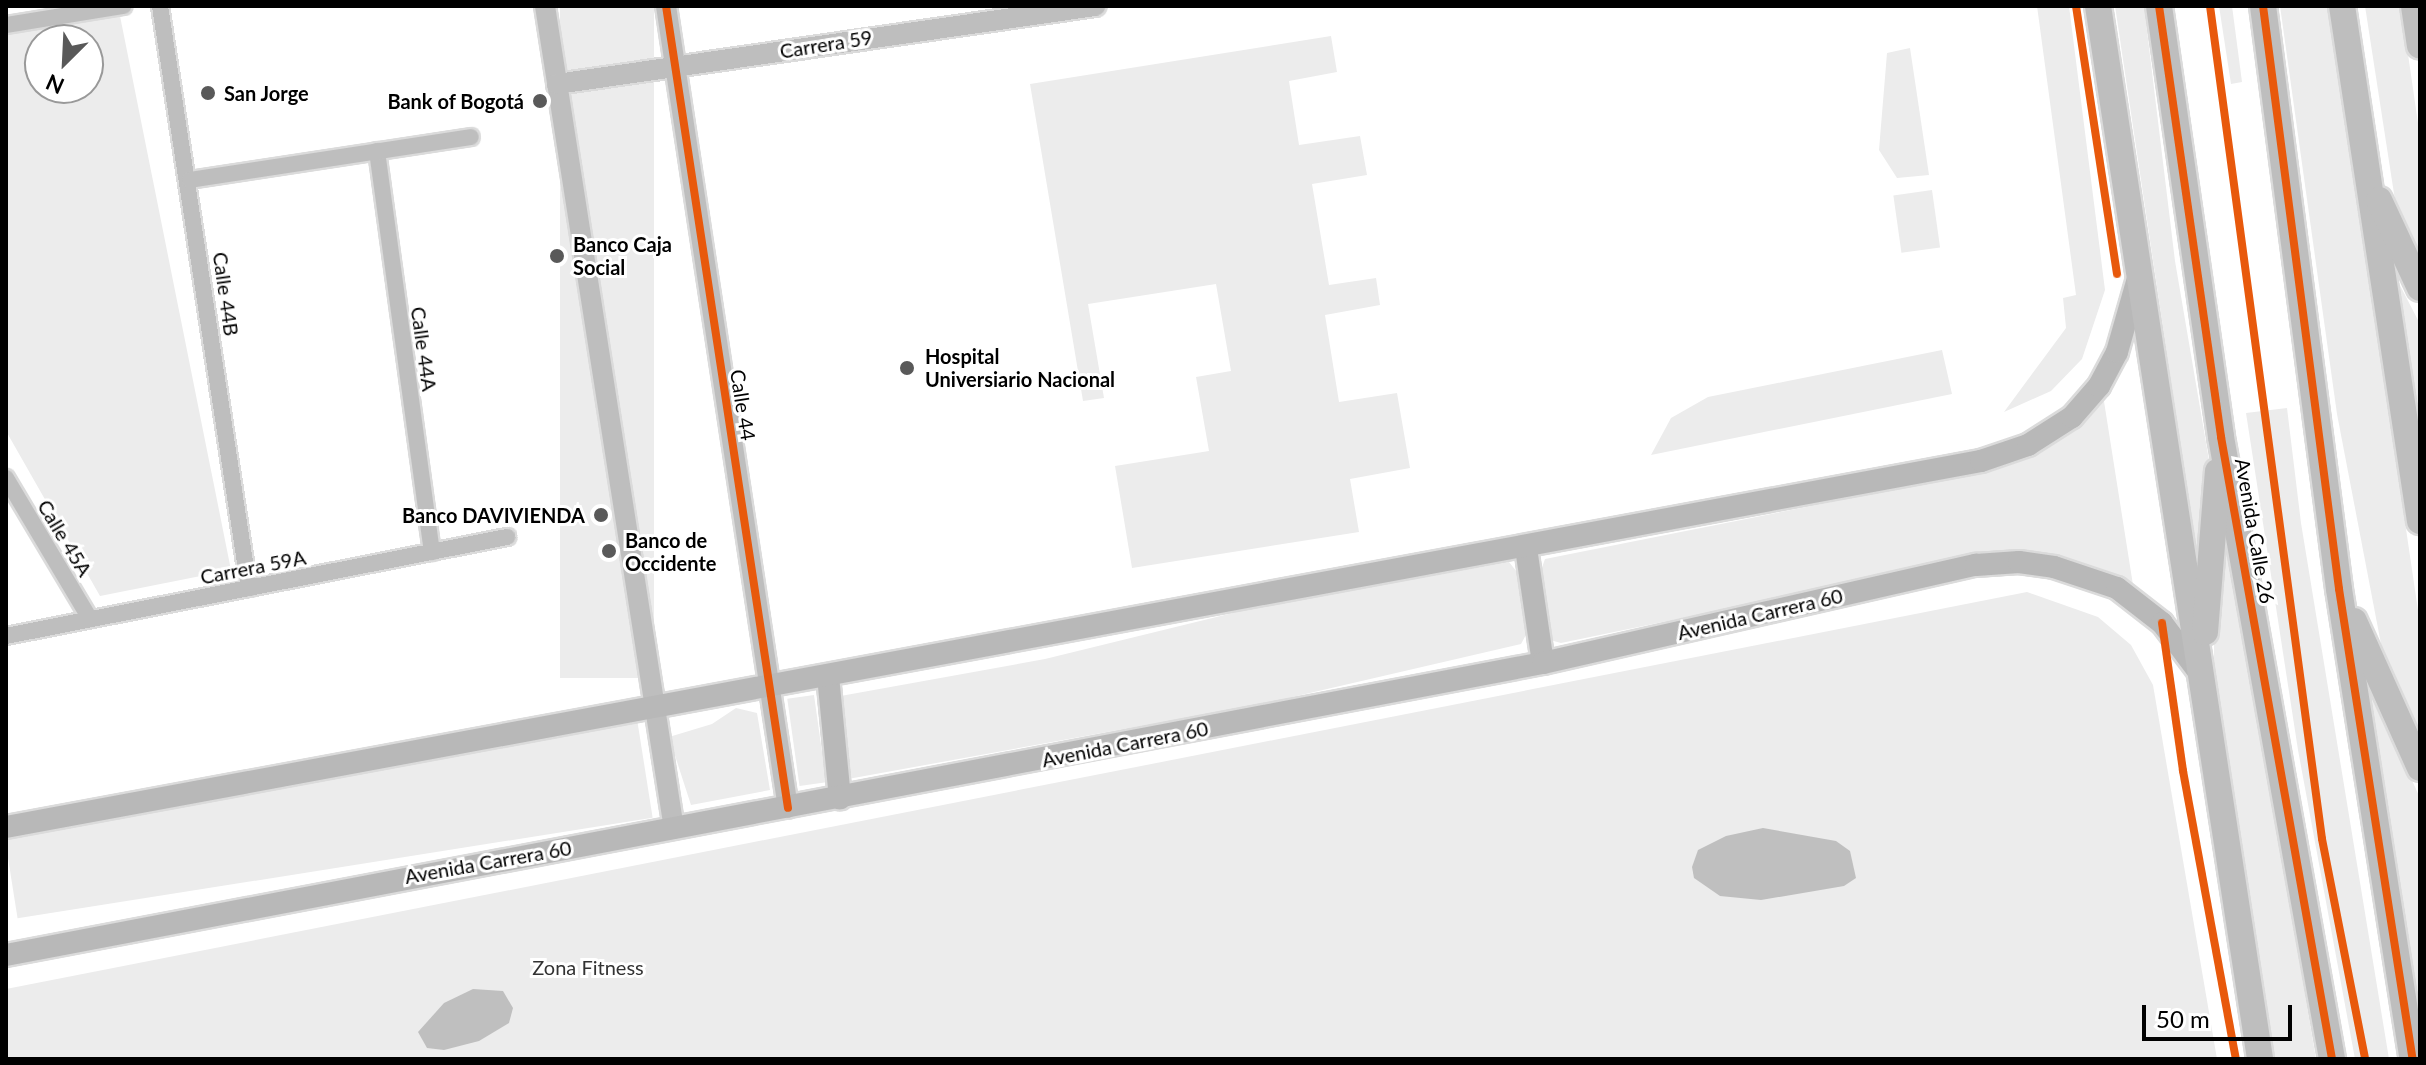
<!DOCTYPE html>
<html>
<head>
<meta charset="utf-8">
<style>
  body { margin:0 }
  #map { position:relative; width:2426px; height:1065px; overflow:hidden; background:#fff; font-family:Lato,sans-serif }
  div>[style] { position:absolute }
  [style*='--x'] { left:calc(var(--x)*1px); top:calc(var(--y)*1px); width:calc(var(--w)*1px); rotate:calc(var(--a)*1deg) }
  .green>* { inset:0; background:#ececec; transform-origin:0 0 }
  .water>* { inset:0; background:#bfbfbf }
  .roads { filter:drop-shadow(2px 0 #dbdbdb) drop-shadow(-2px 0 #dbdbdb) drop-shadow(0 2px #dbdbdb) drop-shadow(0 -2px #dbdbdb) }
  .minor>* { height:16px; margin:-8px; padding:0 8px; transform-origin:8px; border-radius:8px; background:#bebebe }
  .tertiary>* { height:20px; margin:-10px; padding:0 10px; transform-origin:10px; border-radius:10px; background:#bebebe }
  .secondary>* { height:22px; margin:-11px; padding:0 11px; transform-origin:11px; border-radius:11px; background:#b8b8b8 }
  .primary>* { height:26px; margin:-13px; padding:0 13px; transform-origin:13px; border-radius:13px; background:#bebebe }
  .cycleway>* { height:8px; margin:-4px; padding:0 4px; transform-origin:4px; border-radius:4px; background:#e8590c }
  .dots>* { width:22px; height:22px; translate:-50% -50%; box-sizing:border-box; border:4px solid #fff; border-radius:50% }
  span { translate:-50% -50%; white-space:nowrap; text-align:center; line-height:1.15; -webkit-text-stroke:6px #fff; paint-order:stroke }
  .street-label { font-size:20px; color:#000 }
  .poi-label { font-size:20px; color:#000; font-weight:700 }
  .left { translate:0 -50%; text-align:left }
  .right { translate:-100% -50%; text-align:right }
  .park-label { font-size:20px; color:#333 }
  .frame { position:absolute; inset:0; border:8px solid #000; pointer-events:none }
  .north { position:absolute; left:24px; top:24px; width:80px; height:80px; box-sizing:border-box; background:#fff; border:2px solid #999; border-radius:50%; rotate:204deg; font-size:22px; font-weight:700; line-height:32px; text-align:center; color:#000 }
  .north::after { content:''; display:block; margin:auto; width:28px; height:36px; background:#595959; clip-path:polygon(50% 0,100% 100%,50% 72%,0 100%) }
  .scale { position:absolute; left:2142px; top:1005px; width:150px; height:36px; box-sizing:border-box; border:4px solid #000; border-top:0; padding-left:10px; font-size:24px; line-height:28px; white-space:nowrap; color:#000; -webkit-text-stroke:6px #fff; paint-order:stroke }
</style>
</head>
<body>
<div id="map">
  <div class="green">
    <i style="left:560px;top:6px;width:94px;height:672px"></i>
    <i style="clip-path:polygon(2037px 6px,2069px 6px,2105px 290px,2082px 359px,2051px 391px,2004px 412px,2066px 328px,2063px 298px,2076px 295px)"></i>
    <i style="clip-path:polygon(2115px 6px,2144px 6px,2175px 261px,2210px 466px,2197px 555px)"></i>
    <i style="clip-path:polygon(2219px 6px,2232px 6px,2242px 82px,2231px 84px)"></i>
    <i style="clip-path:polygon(2280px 6px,2329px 6px,2420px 624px,2420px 737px,2381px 644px,2337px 414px)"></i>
    <i style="clip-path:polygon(2365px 6px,2401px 6px,2420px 137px,2420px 263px,2397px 213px)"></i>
    <i style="clip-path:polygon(evenodd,120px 16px,231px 570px,100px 596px,6px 431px,6px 33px,120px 16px,40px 40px,88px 40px,88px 88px,40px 88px,40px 40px)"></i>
    <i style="clip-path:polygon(1331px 36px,1337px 72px,1289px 81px,1299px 145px,1360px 136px,1367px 175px,1312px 184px,1329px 285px,1376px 278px,1380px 305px,1325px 315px,1339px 402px,1397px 393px,1410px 468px,1350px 479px,1359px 532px,1132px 568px,1115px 466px,1209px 451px,1196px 377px,1231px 371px,1216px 284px,1088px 304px,1104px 398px,1083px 401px,1030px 84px)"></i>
    <i style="clip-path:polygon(1910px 48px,1929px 175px,1897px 178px,1879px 150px,1887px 53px)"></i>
    <i style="left:1932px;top:190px;width:58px;height:39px;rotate:82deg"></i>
    <i style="clip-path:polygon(2390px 266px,2420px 324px,2420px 443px)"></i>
    <i style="clip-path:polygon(1942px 350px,1952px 394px,1651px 455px,1671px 418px,1708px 397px)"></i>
    <i style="clip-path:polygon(2103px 395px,2133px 585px,2077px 561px,1996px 553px,1561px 643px,1550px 640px,1539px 576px,1545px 559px,1977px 473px,2056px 441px,2084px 421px)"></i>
    <i style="clip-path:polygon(2287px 408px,2301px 523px,2389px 1059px,2355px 1059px,2298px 750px,2246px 413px)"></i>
    <i style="clip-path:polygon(2226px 533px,2256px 705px,2316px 1059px,2273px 1059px,2214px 665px,2214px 598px)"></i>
    <i style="clip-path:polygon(1509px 562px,1521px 577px,1528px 631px,1521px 644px,1262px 704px,848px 779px,835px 697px,1045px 659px,1245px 610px)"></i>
    <i style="clip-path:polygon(2027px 592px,2098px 617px,2131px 645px,2153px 685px,2217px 1059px,6px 1059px,6px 989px)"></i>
    <i style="clip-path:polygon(2363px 672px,2420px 798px,2420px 1038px)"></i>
    <i style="left:814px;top:695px;width:88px;height:27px;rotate:82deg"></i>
    <i style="clip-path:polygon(736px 708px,757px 713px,770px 790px,691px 805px,669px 737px,712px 724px)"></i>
    <i style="left:637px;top:719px;width:100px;height:643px;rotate:81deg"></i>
  </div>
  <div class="water">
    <i style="clip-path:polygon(1763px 828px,1836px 841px,1850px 851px,1856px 878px,1844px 886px,1761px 900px,1720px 896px,1694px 878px,1692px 867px,1698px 850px,1726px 836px)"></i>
    <i style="clip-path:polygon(473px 989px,503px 991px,513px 1008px,509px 1023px,479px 1041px,444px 1050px,427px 1048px,418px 1032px,444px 1003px)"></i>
  </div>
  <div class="roads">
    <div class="minor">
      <i style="--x:160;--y:6;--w:589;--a:81.31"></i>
      <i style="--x:6;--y:25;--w:119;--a:-9.2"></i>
      <i style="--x:377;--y:151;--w:405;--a:82.2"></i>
      <i style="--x:190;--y:180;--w:284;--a:-8.7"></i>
      <i style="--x:6;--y:478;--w:164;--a:59.2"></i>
      <i style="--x:6;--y:636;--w:511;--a:-11.18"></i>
    </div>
    <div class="tertiary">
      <i style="--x:545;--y:6;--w:833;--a:81.09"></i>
      <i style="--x:666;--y:6;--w:811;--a:81.35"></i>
      <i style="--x:557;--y:84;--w:544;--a:-8.25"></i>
    </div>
    <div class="secondary">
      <i style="--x:1526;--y:548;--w:116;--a:81.6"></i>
      <i style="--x:828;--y:676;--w:123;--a:84.4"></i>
      <i style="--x:6;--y:827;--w:2009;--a:-10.5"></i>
      <i style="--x:1981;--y:461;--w:50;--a:-18.8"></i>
      <i style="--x:2028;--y:445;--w:52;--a:-32.5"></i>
      <i style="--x:2072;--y:417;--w:41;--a:-48.9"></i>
      <i style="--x:2099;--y:386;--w:38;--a:-62"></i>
      <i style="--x:2117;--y:352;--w:73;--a:-74.1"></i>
      <i style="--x:6;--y:955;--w:1564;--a:-10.76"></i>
      <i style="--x:1543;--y:663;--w:444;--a:-12.8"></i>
      <i style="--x:1976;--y:565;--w:43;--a:-4"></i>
      <i style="--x:2019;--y:562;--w:35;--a:8"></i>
      <i style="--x:2054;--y:567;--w:66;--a:18.4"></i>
      <i style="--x:2117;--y:588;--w:57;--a:37.9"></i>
      <i style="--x:2162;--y:623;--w:65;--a:53.1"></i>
    </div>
    <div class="primary">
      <i style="--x:2098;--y:6;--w:1065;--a:81.25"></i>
      <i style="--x:2159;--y:6;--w:435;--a:81.8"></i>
      <i style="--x:2221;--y:437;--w:632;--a:79.88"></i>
      <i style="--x:2263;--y:6;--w:588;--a:82.57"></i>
      <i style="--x:2339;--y:589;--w:476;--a:81.1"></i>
      <i style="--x:2342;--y:6;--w:521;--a:81.39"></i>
      <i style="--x:2414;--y:6;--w:40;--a:81.5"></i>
      <i style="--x:2379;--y:200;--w:97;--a:65"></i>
      <i style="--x:2354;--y:621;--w:161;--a:65.8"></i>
      <i style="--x:2205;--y:632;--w:161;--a:-85.4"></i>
    </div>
  </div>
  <div class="cycleway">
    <i style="--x:666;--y:6;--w:811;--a:81.35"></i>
    <i style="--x:2076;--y:6;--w:271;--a:81.3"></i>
    <i style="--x:2159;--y:6;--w:435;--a:81.8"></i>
    <i style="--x:2221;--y:437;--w:632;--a:79.88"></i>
    <i style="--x:2210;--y:6;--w:840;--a:82.34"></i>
    <i style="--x:2322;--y:839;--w:224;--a:78.9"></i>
    <i style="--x:2263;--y:6;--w:588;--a:82.57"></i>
    <i style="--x:2339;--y:589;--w:476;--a:81.1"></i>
    <i style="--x:2162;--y:623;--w:149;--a:81.9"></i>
    <i style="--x:2183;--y:771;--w:293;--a:79.6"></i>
  </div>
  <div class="dots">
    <i style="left:208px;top:93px;background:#595959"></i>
    <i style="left:540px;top:101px;background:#595959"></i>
    <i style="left:557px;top:256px;background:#595959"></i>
    <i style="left:907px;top:368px;background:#595959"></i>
    <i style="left:601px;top:515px;background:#595959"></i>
    <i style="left:609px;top:551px;background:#595959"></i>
  </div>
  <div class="street-label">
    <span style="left:826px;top:44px;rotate:-9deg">Carrera 59</span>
    <span style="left:226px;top:294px;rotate:82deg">Calle 44B</span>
    <span style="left:424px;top:349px;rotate:82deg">Calle 44A</span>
    <span style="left:743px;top:405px;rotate:81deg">Calle 44</span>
    <span style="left:2255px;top:531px;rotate:80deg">Avenida Calle 26</span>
    <span style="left:65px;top:538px;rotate:59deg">Calle 45A</span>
    <span style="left:253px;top:567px;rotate:-11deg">Carrera 59A</span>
    <span style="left:1760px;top:614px;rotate:-13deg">Avenida Carrera 60</span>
    <span style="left:1125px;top:744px;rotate:-11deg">Avenida Carrera 60</span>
    <span style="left:488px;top:862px;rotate:-10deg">Avenida Carrera 60</span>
  </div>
  <div class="poi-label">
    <span class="left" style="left:224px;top:93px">San Jorge</span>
    <span class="right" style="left:524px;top:101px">Bank of Bogotá</span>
    <span class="left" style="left:573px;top:256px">Banco Caja<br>Social</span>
    <span class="left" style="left:925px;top:368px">Hospital<br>Universiario Nacional</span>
    <span class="right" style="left:585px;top:515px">Banco DAVIVIENDA</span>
    <span class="left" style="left:625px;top:552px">Banco de<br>Occidente</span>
  </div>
  <div class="park-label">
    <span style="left:588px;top:967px">Zona Fitness</span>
  </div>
  <div class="frame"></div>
  <div class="north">N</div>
  <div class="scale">50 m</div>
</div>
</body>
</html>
